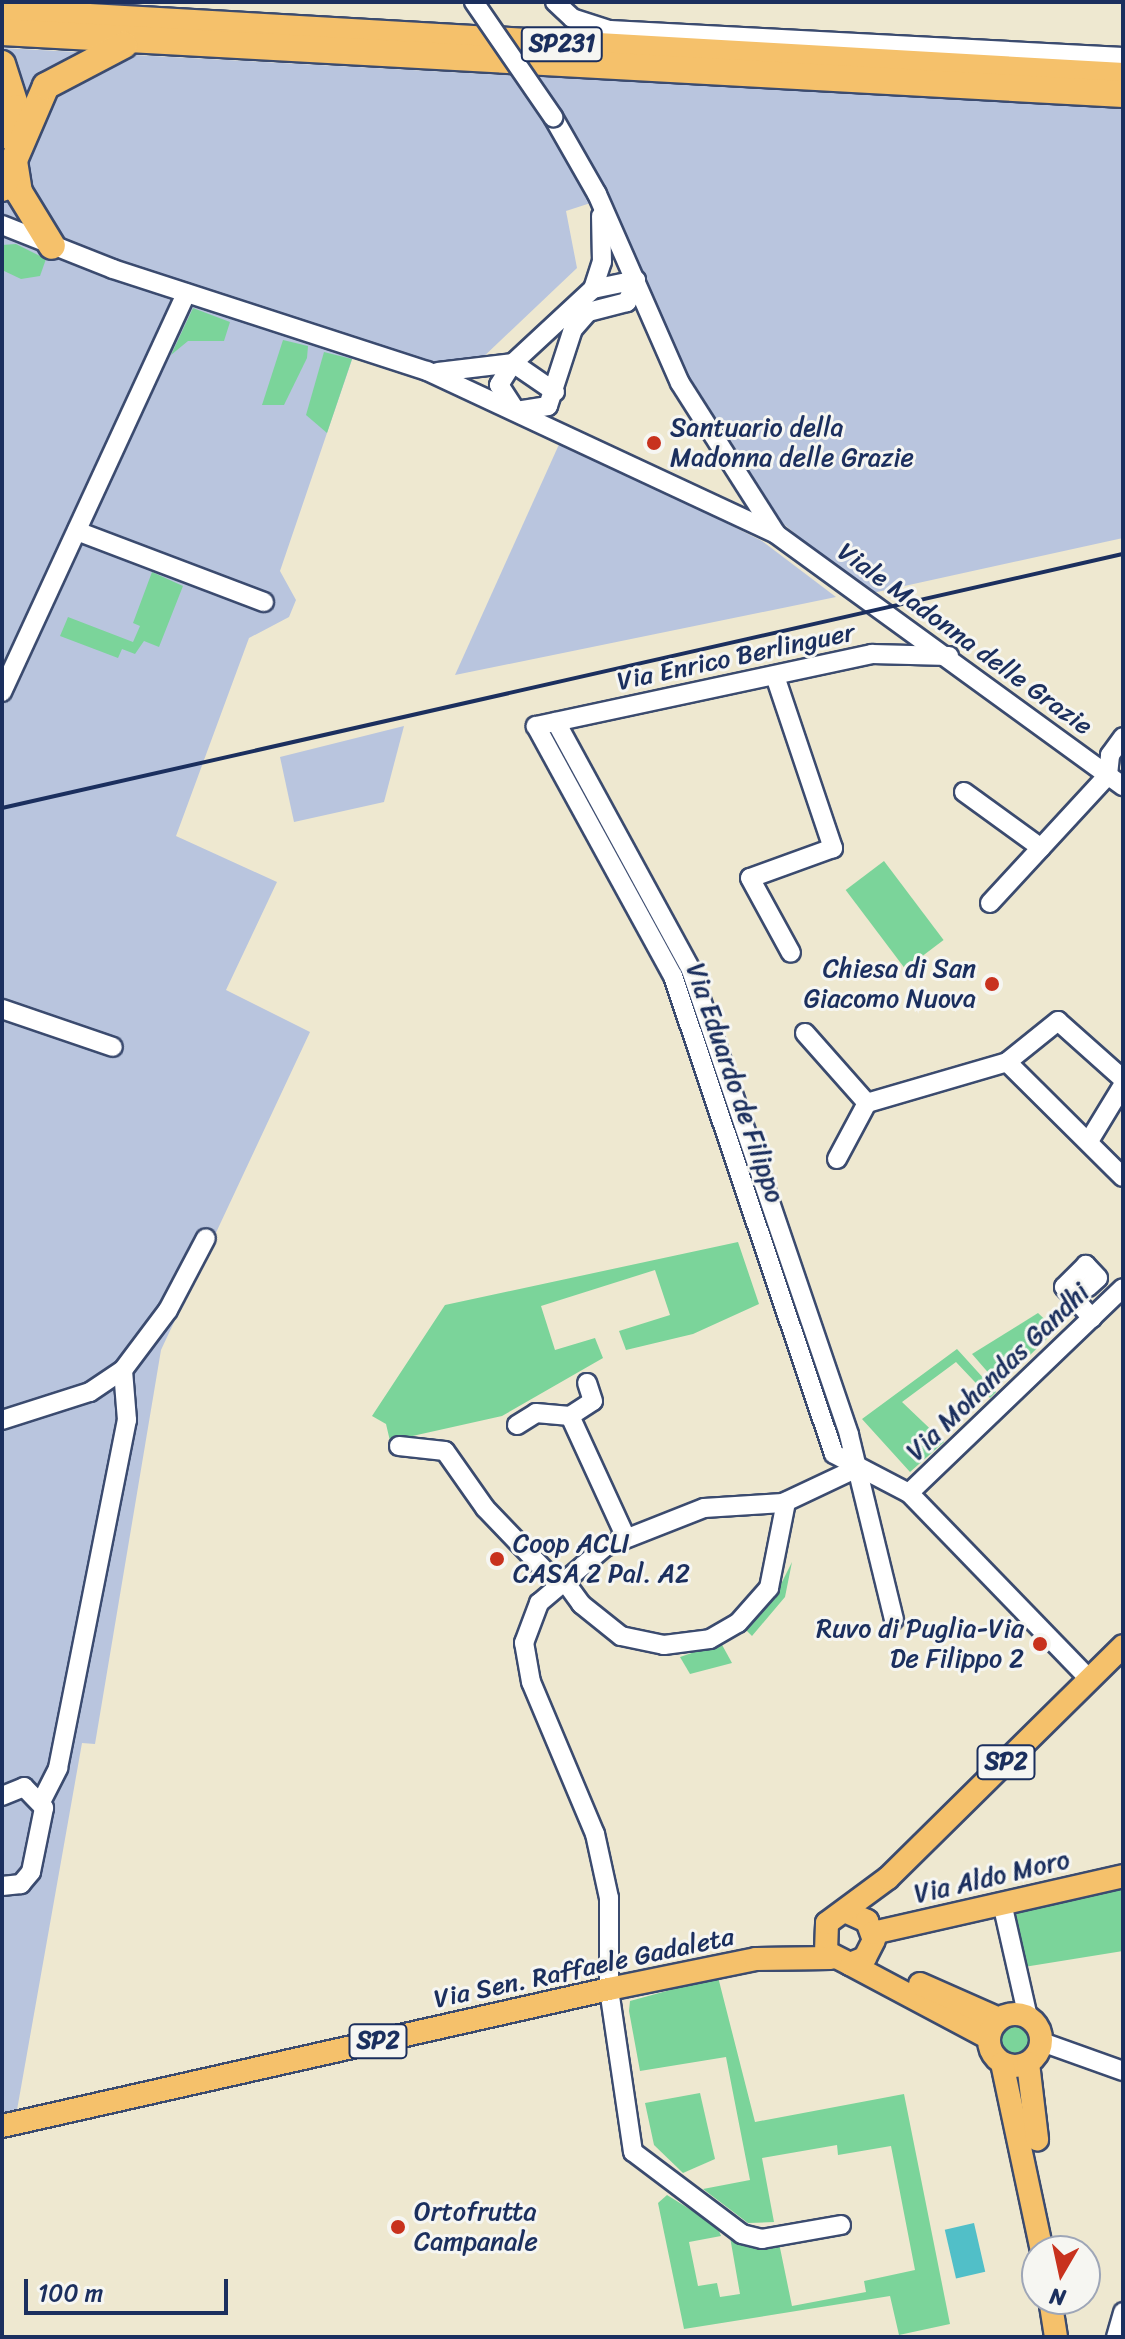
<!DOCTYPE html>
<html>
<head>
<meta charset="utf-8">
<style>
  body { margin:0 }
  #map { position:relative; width:1125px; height:2339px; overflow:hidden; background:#eee8d0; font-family:Sriracha,sans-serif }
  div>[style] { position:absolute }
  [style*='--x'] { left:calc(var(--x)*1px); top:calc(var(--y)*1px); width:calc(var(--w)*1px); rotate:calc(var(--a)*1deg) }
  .industrial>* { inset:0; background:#b9c5de }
  .green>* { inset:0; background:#7bd49a; transform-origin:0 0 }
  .round { border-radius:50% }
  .water>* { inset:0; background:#51bfc8; transform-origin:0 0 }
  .roads { filter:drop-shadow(2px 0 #3b4b6f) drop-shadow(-2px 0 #3b4b6f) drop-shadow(0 2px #3b4b6f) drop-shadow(0 -2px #3b4b6f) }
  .minor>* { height:18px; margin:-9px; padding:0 9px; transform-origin:9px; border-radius:9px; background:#fff }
  .major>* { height:22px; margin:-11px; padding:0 11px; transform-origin:11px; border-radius:11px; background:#f5c16b }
  .major>.ring { margin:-11px; padding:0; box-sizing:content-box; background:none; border:22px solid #f5c16b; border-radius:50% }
  .highway>* { height:26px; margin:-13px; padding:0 13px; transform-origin:13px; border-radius:13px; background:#f5c16b }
  .rail>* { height:4px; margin:-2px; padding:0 2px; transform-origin:2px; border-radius:2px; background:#1b2f5e }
  .bridges { filter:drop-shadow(2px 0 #3b4b6f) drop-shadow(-2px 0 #3b4b6f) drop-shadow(0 2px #3b4b6f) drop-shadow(0 -2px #3b4b6f) }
  .minor-bridge>* { height:18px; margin:-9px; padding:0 9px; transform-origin:9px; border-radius:9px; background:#fff }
  .dots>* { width:22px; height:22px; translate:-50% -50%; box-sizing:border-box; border:4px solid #f6f6f2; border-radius:50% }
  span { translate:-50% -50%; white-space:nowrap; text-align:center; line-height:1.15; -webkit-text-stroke:6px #f6f6f2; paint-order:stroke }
  .shield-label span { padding:2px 6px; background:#f6f6f2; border:2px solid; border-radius:6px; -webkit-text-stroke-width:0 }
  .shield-label { font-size:24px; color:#1b2f5e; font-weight:700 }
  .poi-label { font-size:26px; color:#1b2f5e }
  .left { translate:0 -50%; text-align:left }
  .right { translate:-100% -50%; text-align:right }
  .street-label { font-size:26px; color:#1b2f5e }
  .frame { position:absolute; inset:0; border:4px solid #1b2f5e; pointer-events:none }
  .north { position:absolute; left:1021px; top:2235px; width:80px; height:80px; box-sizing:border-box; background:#f6f6f2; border:2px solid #9ea6b7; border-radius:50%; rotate:189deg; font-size:22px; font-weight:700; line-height:32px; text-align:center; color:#1b2f5e }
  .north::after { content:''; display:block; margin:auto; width:28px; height:36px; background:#c8321e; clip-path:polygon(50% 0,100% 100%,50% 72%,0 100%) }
  .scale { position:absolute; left:24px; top:2279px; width:204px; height:36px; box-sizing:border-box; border:4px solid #1b2f5e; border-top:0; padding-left:10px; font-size:24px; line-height:28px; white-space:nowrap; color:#1b2f5e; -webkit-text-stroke:6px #f6f6f2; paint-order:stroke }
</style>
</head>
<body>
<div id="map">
  <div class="industrial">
    <i style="clip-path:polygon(2px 48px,1123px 108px,1123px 538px,868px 594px,763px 507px,684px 380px,609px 197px,566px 211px,577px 268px,479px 361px,449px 366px,359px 339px,280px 571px,296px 600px,289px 617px,249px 638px,176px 836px,277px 882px,226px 990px,310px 1032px,161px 1350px,95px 1744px,82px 1743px,17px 2110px,2px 2113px)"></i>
    <i style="clip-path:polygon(561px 440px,762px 541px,836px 597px,455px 675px)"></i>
    <i style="clip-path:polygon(404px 726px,384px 802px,294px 822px,280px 757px)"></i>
  </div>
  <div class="green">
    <i style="clip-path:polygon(16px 244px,46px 259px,40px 276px,21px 279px,2px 270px,2px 245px)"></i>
    <i style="clip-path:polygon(193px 308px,230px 322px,224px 341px,188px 341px,171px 355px)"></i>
    <i style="clip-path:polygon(283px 340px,308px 346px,307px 358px,284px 405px,262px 405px)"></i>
    <i style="clip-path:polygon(324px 352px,352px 359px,327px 433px,306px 415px)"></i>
    <i style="clip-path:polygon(152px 572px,183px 586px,159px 647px,144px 641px,135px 654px,122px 649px,118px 658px,60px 636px,68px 617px,133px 642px,140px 626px,133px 623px)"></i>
    <i style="left:884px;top:861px;width:99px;height:48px;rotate:53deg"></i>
    <i style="clip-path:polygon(738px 1242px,759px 1304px,693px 1334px,626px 1350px,619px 1331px,670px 1315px,655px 1270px,541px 1306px,555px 1350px,595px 1338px,603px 1358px,502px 1416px,390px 1441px,386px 1424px,372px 1416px,445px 1305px)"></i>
    <i style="clip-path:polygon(1038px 1313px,1056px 1330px,999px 1385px,972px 1354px)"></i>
    <i style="clip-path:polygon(957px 1349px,996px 1392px,990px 1398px,956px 1362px,902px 1402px,944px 1442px,910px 1472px,862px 1419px)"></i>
    <i style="clip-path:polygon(792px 1562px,785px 1597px,752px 1636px,744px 1628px,774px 1598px)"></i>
    <i style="clip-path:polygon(721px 1643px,732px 1663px,690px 1674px,680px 1657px)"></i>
    <i style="clip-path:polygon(1123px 1885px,1123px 1951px,1024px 1967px,1008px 1912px)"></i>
    <i style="clip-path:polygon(718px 1977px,755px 2122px,904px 2094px,950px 2324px,899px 2335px,890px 2296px,684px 2329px,658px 2203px,667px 2195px,717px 2226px,721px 2236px,689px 2242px,698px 2286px,717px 2283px,720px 2297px,740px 2294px,730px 2237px,779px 2243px,792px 2306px,866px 2292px,864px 2281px,915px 2270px,891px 2146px,838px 2155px,837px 2145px,762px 2158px,774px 2222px,748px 2223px,703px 2189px,750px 2180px,726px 2057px,640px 2071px,629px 2011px,630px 2001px)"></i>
    <i class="round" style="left:999px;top:2024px;width:32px;height:32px"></i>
    <i style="clip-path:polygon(700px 2093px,715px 2159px,683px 2173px,654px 2145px,645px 2103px)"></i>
  </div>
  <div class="water">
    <i style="left:974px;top:2223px;width:50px;height:30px;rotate:77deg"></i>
  </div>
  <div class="roads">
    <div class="minor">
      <i style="--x:555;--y:2;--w:23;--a:43"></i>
      <i style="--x:572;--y:18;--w:40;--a:18"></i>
      <i style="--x:610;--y:30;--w:514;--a:3.01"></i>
      <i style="--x:553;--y:117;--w:89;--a:60.3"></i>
      <i style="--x:597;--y:194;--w:206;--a:66.3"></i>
      <i style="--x:680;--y:383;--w:177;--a:57.5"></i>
      <i style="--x:2;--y:225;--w:119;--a:21.6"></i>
      <i style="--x:113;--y:269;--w:330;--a:18"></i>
      <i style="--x:427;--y:371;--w:385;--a:25"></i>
      <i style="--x:776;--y:534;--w:429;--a:36"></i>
      <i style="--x:636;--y:280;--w:24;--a:112"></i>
      <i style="--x:627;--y:302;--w:40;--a:165.6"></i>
      <i style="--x:588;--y:312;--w:23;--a:131"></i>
      <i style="--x:573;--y:329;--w:81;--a:108"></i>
      <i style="--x:548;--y:406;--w:32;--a:171"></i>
      <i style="--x:516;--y:411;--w:31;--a:-123"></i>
      <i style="--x:499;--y:385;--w:26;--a:-58"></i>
      <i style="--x:513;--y:363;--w:109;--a:-42.8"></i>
      <i style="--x:593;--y:289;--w:44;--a:-11.8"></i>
      <i style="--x:593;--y:289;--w:28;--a:-72"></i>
      <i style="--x:602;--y:262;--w:46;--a:-91.2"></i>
      <i style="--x:438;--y:372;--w:76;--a:-6.8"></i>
      <i style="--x:513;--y:363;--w:51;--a:34.6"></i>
      <i style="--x:77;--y:531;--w:200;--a:20.8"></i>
      <i style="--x:949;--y:656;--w:77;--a:-178.5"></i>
      <i style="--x:872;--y:654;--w:344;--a:167.9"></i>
      <i style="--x:536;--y:726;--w:285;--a:61.3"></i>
      <i style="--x:673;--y:976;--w:504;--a:71.39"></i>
      <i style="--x:834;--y:1454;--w:85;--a:27.5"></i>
      <i style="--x:909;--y:1493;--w:259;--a:45.9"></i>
      <i style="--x:775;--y:676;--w:182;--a:71.4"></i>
      <i style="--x:833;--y:848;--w:88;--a:160.1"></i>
      <i style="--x:750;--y:878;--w:85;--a:61.3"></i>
      <i style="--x:2;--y:692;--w:439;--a:-65.2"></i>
      <i style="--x:556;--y:722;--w:282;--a:61.4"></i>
      <i style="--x:691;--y:970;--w:491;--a:71.2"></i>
      <i style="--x:849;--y:1435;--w:190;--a:76.3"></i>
      <i style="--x:964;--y:792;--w:95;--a:36"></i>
      <i style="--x:990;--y:903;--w:174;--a:-47.3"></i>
      <i style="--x:1108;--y:775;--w:20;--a:-84"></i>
      <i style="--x:1110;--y:755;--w:22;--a:-54"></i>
      <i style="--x:2;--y:1009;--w:117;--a:18.9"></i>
      <i style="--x:805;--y:1033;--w:94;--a:48.5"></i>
      <i style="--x:867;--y:1103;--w:146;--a:-16.3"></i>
      <i style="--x:1123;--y:1079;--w:87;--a:-138.3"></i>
      <i style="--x:1058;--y:1021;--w:65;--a:141.2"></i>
      <i style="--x:1007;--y:1062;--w:163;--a:44.8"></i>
      <i style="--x:1089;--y:1141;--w:66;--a:-58.7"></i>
      <i style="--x:837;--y:1159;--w:64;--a:-61.8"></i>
      <i style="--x:1088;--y:1287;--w:13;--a:-42"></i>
      <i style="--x:1098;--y:1278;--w:18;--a:-133"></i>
      <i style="--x:1086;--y:1265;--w:31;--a:135"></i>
      <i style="--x:1064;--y:1287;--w:42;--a:47.9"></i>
      <i style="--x:570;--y:1416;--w:27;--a:-33"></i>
      <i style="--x:593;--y:1401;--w:19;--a:-108"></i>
      <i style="--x:2;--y:1420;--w:92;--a:-17.7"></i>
      <i style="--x:90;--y:1392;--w:40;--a:-34"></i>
      <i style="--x:123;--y:1370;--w:75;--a:-53.1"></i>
      <i style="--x:168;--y:1310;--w:81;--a:-62.2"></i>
      <i style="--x:517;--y:1425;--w:22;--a:-32"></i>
      <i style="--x:536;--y:1413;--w:34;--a:5"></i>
      <i style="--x:570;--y:1416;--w:134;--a:65.3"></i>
      <i style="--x:399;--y:1446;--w:46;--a:6.2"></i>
      <i style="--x:445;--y:1451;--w:70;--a:54.9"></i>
      <i style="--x:485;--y:1508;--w:105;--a:46.2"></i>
      <i style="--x:909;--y:1493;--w:296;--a:-43.8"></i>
      <i style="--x:563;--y:1579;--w:31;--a:54"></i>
      <i style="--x:581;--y:1604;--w:51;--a:38.7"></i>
      <i style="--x:621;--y:1636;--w:44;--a:11.8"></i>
      <i style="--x:664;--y:1645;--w:46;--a:-7.4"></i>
      <i style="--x:710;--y:1639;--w:32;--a:-30"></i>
      <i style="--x:738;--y:1623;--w:47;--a:-48.5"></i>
      <i style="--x:769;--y:1588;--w:88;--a:-78.8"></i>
      <i style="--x:2;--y:1796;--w:24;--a:-22"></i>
      <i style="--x:24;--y:1787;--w:29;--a:46"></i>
      <i style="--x:44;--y:1808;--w:65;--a:101.5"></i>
      <i style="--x:31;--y:1872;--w:16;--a:130"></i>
      <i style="--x:21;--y:1884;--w:19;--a:174"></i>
      <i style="--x:42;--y:1800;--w:36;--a:-63"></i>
      <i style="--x:58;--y:1768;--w:355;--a:-78.8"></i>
      <i style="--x:127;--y:1420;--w:50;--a:-94.6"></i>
      <i style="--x:1002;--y:1903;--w:117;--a:77.2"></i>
      <i style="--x:1042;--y:2042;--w:86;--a:19.7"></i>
      <i style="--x:841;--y:2225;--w:80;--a:170"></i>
      <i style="--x:762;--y:2239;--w:21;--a:-166"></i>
      <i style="--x:742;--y:2234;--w:136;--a:-143"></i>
      <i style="--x:633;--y:2152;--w:165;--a:-98.4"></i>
      <i style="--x:609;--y:1989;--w:91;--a:-90"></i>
      <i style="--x:609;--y:1898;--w:66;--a:-102.3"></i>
      <i style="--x:595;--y:1834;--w:165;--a:-112.8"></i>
      <i style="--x:531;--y:1682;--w:40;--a:-100"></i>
      <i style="--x:524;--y:1643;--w:43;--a:-69.4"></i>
      <i style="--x:539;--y:1603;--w:87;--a:-40.3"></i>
      <i style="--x:605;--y:1547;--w:106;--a:-21.5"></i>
      <i style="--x:704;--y:1508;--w:79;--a:-3.6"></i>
      <i style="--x:783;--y:1503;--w:77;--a:-25.2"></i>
      <i style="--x:1116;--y:2337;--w:26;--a:-74"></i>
    </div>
    <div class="major">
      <i style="--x:849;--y:1913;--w:20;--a:24"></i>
      <i style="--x:867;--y:1921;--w:20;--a:70"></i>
      <i style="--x:874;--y:1940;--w:20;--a:117"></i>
      <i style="--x:865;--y:1958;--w:16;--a:158"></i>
      <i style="--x:850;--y:1964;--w:27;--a:-153"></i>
      <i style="--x:826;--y:1952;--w:29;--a:-88"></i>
      <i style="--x:827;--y:1923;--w:76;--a:-36.4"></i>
      <i style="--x:888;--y:1878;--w:330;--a:-44.6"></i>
      <i style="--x:873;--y:1933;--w:256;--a:-12.8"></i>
      <i style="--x:850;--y:1964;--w:157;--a:28"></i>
      <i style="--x:920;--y:1984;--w:86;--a:23.9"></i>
      <i class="ring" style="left:989px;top:2014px;width:30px;height:30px"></i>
      <i style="--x:1002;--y:2063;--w:192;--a:78"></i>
      <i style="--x:1028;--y:2063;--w:77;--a:83.2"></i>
      <i style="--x:2;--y:2126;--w:622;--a:-12.72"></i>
      <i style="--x:609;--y:1989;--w:150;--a:-11.5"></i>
      <i style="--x:756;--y:1959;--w:75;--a:-0.8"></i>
      <i style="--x:1050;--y:2299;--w:38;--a:81"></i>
    </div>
    <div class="highway">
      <i style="--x:2;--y:12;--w:1123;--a:3.27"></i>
      <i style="--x:2;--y:32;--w:1123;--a:3.17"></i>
      <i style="--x:2;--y:64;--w:46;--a:72.3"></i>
      <i style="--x:16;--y:108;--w:29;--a:106"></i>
      <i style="--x:14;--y:161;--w:31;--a:81"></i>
      <i style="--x:19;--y:192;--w:63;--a:58.6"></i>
      <i style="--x:2;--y:188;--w:111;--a:-66.7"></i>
      <i style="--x:46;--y:86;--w:88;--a:-27.7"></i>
    </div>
  </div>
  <div class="rail">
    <i style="--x:2;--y:808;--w:1149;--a:-12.77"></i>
  </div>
  <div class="bridges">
    <div class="minor-bridge">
      <i style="--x:474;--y:2;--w:140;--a:55.5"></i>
    </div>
  </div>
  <div class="dots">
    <i style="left:654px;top:443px;background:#c8321e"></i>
    <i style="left:992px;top:984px;background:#c8321e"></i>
    <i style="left:497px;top:1559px;background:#c8321e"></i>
    <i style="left:1040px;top:1644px;background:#c8321e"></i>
    <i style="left:398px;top:2227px;background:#c8321e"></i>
  </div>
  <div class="shield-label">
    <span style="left:562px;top:44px">SP231</span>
    <span style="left:1006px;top:1762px">SP2</span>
    <span style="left:378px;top:2041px">SP2</span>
  </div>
  <div class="poi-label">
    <span class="left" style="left:670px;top:443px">Santuario della<br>Madonna delle Grazie</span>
    <span class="right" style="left:976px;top:984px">Chiesa di San<br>Giacomo Nuova</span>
    <span class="left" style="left:513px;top:1559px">Coop ACLI<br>CASA 2 Pal. A2</span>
    <span class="right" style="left:1024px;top:1644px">Ruvo di Puglia-Via<br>De Filippo 2</span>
    <span class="left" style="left:414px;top:2227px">Ortofrutta<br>Campanale</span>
  </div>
  <div class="street-label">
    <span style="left:965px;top:639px;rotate:36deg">Viale Madonna delle Grazie</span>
    <span style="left:736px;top:657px;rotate:-12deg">Via Enrico Berlinguer</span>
    <span style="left:735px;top:1083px;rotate:71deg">Via Eduardo de Filippo</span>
    <span style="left:998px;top:1372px;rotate:-44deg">Via Mohandas Gandhi</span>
    <span style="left:992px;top:1877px;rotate:-13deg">Via Aldo Moro</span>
    <span style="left:584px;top:1968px;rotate:-12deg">Via Sen. Raffaele Gadaleta</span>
  </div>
  <div class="frame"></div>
  <div class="north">N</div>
  <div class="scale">100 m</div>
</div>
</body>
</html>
